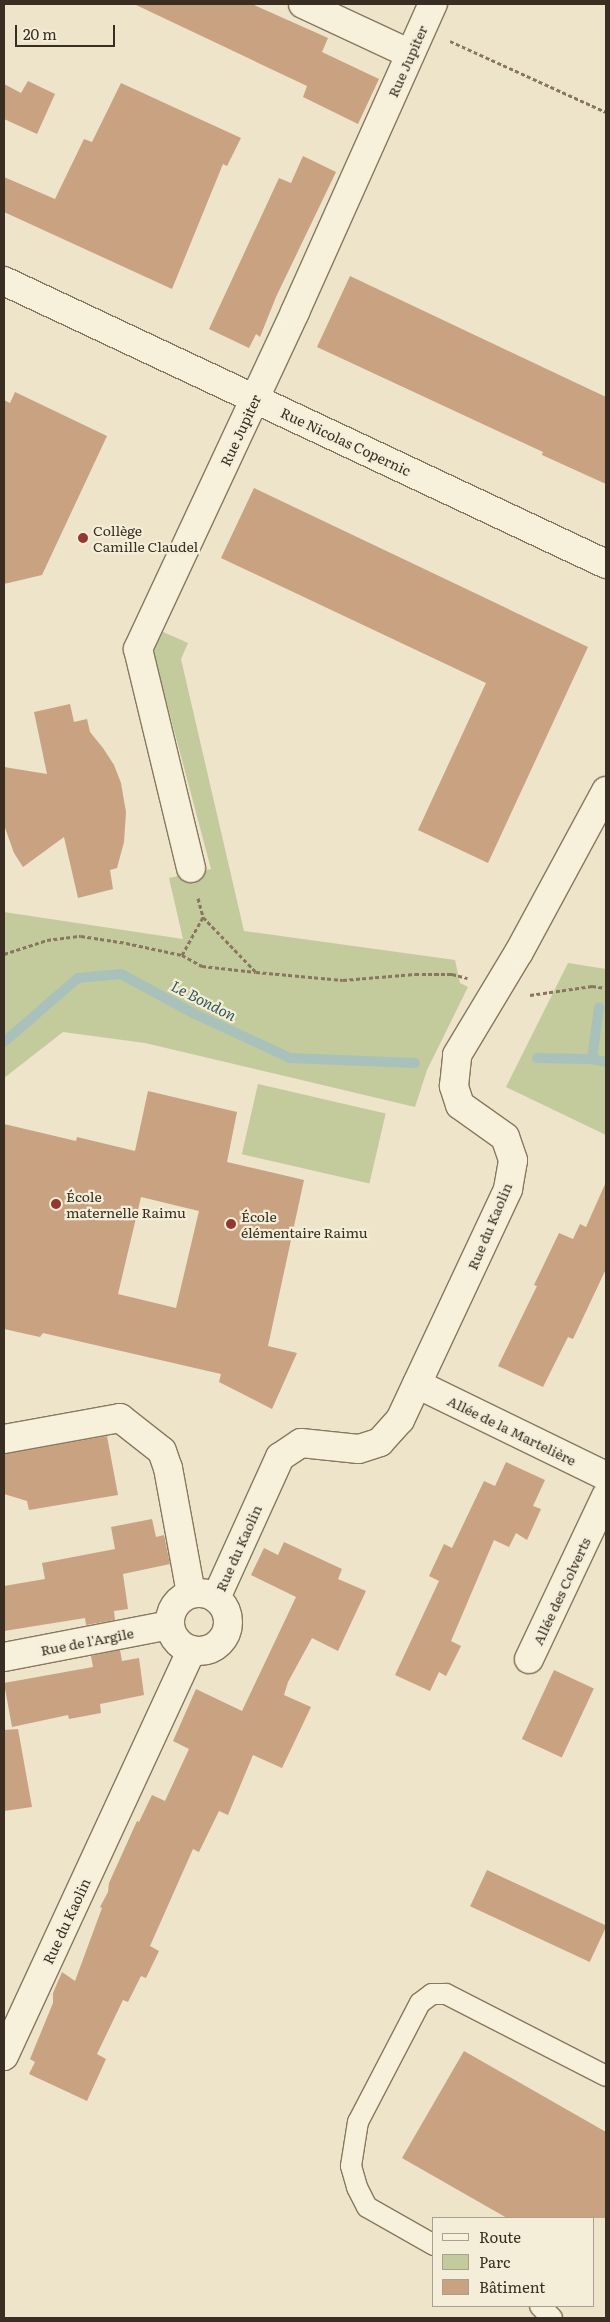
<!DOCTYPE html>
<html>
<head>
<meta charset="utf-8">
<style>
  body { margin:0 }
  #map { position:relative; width:610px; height:2322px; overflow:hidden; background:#ede4c9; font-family:Literata,serif }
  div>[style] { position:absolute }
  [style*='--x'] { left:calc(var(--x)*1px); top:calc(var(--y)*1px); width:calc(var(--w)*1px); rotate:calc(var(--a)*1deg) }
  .green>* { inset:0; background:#c3cb9d; transform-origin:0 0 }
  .stream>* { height:10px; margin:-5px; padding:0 5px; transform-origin:5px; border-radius:5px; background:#a9c1bb }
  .building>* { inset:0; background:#c9a281; transform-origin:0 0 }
  .path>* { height:3px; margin-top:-1.5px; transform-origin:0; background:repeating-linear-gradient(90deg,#88775e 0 4px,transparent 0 6.5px) }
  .roads { filter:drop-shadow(1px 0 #88775e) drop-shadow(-1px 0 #88775e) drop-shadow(0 1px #88775e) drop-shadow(0 -1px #88775e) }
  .service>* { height:20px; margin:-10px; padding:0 10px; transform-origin:10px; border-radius:10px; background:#f7f1dc }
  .minor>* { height:28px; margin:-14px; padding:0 14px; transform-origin:14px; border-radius:14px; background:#f7f1dc }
  .minor>.ring { margin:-14px; padding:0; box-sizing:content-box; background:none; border:28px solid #f7f1dc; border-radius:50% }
  .dots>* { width:14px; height:14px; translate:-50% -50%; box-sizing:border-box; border:2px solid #f4eed8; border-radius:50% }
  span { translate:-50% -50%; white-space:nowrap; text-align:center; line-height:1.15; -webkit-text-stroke:4.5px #f4eed8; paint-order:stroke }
  .street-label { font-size:14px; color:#392e21 }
  .poi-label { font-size:14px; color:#392e21 }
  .left { translate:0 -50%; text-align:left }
  .water-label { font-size:15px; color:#315858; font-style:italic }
  .frame { position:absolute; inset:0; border:5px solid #392e21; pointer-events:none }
  .legend { position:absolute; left:432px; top:2217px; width:162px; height:90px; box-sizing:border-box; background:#f4eed8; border:1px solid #a9a18f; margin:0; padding:6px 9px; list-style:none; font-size:15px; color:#392e21 }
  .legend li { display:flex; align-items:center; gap:10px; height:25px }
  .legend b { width:25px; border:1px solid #a9a18f }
  .scale { position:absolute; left:15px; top:25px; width:100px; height:22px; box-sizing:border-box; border:2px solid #392e21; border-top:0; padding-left:6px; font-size:15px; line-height:18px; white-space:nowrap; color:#392e21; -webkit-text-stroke:4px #f4eed8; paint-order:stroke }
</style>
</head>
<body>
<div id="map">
  <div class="green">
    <i style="clip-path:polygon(161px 631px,188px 643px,181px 659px,244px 931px,455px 960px,460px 983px,468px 987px,427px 1070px,415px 1107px,145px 1043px,63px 1032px,4px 1078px,4px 912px,183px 939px,169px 878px,211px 869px,153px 651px)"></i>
    <i style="clip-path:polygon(568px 963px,606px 969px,606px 1135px,506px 1087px)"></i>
    <i style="left:258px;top:1084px;width:131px;height:72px;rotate:13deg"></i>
  </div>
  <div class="stream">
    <i style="--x:4;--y:1042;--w:98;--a:-40.9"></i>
    <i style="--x:78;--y:978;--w:43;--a:-5.3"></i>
    <i style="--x:121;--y:974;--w:82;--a:28.4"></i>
    <i style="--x:193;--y:1013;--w:107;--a:24.9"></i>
    <i style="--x:290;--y:1058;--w:125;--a:2.3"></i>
    <i style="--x:537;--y:1058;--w:55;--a:1"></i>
    <i style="--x:592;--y:1059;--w:14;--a:12"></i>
    <i style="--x:592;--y:1059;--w:52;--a:-82.3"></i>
  </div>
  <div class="building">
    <i style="clip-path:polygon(134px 4px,252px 4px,328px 38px,322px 52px,379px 79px,358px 124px,303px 97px,307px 86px)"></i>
    <i style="clip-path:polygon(28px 81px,55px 94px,37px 134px,4px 119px,4px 84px,21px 93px)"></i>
    <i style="clip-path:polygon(121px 83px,241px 138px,227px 166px,223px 164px,172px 289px,4px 212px,4px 177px,55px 199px,84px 139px,92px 142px)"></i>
    <i style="clip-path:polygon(303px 156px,336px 172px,276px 297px,260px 337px,256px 334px,249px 348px,209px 329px,279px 178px,291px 183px)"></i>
    <i style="clip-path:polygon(350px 276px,606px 397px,606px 484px,542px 455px,543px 452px,317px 347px)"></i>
    <i style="clip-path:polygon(15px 392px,107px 436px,42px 575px,4px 584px,4px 400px,10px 403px)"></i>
    <i style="clip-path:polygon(254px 488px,588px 647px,488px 863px,418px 830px,486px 683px,221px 558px)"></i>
    <i style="clip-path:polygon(70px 704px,74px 722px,87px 719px,90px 732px,103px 748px,114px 765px,121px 783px,126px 812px,124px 842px,117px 868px,110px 870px,113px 889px,78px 898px,64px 837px,23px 867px,14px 853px,4px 825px,4px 767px,47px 774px,34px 712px)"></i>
    <i style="clip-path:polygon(evenodd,148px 1091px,237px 1112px,227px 1162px,304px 1180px,268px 1346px,297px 1353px,272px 1409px,219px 1382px,221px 1374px,43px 1333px,40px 1337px,4px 1329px,4px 1124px,76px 1141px,77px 1137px,135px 1151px,148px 1091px,141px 1197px,199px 1211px,176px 1308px,118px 1294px,141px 1197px)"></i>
    <i style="clip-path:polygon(606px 1182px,606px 1269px,573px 1339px,568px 1337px,543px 1387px,498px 1366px,537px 1286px,534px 1285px,559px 1233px,573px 1239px,580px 1224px,586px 1227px)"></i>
    <i style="clip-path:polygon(107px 1436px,118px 1495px,29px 1510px,27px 1501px,4px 1494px,4px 1454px)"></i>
    <i style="clip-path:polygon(506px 1462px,545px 1480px,533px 1506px,541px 1509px,527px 1540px,516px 1533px,509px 1547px,494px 1540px,451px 1641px,461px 1646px,446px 1676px,439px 1672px,430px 1691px,395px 1675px,439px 1581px,429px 1576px,444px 1544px,452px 1548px,484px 1481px,495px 1486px)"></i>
    <i style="clip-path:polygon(152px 1519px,156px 1537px,164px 1535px,170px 1564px,123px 1574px,128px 1609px,114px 1611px,115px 1620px,86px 1625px,85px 1618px,4px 1631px,4px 1586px,45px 1579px,42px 1563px,115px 1549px,111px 1527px)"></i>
    <i style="clip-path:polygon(284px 1542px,342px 1569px,338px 1579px,366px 1591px,338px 1651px,312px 1638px,288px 1682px,284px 1695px,311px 1707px,282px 1768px,253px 1755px,228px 1815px,219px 1811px,199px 1852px,193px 1849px,150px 1946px,159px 1951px,146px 1978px,141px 1976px,128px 2002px,123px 2000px,97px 2054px,106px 2059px,87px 2101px,29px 2074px,35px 2062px,30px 2059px,53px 2003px,53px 1993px,62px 1972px,75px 1981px,102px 1908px,100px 1907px,108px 1892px,109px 1883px,137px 1821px,139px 1822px,152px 1795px,165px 1801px,189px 1749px,173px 1741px,196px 1689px,242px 1711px,296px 1597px,251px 1575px,264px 1548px,278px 1555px)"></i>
    <i style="clip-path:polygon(120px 1650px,122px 1661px,139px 1658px,144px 1695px,100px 1704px,101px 1713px,69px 1719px,68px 1715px,12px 1727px,4px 1683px,93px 1667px,91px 1656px)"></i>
    <i style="left:554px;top:1670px;width:44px;height:76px;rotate:25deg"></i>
    <i style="clip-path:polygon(18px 1729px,32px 1807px,4px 1811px,4px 1730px)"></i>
    <i style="left:487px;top:1870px;width:132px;height:40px;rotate:25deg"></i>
    <i style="clip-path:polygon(464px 2051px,606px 2132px,606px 2218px,507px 2218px,402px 2158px)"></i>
  </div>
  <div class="path">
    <i style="--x:450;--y:41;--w:171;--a:24.5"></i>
    <i style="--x:198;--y:898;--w:20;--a:75"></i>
    <i style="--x:203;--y:917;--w:76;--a:46.1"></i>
    <i style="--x:4;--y:954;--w:45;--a:-18"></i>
    <i style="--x:47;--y:940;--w:34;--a:-7"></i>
    <i style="--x:81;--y:936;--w:46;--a:8.8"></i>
    <i style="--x:126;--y:943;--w:57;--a:12.1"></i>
    <i style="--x:182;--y:955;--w:23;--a:29"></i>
    <i style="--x:202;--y:966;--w:54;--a:6.3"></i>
    <i style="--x:256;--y:972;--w:87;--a:5.3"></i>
    <i style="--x:343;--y:980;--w:72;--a:-4.8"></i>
    <i style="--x:415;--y:974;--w:37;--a:0"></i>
    <i style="--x:452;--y:974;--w:16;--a:15"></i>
    <i style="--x:182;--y:955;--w:43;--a:-61.1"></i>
    <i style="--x:530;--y:995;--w:63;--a:-8.3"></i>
    <i style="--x:592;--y:986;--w:14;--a:8"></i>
  </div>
  <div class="roads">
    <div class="service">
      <i style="--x:434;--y:2245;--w:77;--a:-150.4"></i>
      <i style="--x:367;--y:2207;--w:22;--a:-117"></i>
      <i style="--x:357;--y:2187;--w:22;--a:-106"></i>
      <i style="--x:351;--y:2166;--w:45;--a:-81"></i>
      <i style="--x:358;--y:2122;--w:134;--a:-62.5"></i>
      <i style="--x:420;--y:2003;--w:15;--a:-37"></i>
      <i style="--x:432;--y:1994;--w:14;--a:0"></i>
      <i style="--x:446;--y:1994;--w:180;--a:27.1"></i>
      <i style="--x:540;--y:2306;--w:17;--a:45"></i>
    </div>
    <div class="minor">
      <i style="--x:303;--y:4;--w:118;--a:25"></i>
      <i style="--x:4;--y:281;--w:665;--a:25.18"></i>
      <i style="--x:191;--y:868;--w:225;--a:-103.6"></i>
      <i style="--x:138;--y:649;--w:372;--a:-65"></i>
      <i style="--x:295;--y:312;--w:338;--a:-65.9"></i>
      <i style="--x:417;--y:1384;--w:210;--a:26"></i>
      <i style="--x:4;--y:1439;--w:118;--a:-10.3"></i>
      <i style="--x:120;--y:1418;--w:53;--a:38.2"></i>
      <i style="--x:162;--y:1451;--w:18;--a:71"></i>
      <i style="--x:168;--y:1468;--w:127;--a:79.6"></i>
      <i class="ring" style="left:170px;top:1593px;width:30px;height:30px"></i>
      <i style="--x:216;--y:1598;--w:155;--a:-65.6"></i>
      <i style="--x:280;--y:1457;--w:25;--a:-34"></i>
      <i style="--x:301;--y:1443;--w:58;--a:5.9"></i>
      <i style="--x:359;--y:1449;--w:22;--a:-18"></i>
      <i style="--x:380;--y:1442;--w:30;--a:-48"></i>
      <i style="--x:400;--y:1420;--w:255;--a:-64.9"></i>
      <i style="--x:508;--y:1189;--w:29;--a:-80"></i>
      <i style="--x:513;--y:1160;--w:24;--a:-109"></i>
      <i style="--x:505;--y:1137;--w:55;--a:-144.6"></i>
      <i style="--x:460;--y:1105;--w:20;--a:-108"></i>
      <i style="--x:454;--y:1086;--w:31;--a:-84"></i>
      <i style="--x:457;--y:1055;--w:120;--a:-59"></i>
      <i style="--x:519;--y:952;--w:183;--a:-61.6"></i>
      <i style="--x:4;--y:1657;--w:169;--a:-10.9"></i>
      <i style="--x:529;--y:1659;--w:180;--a:-64.7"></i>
      <i style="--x:4;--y:2056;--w:447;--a:-65.2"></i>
    </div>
  </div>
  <div class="dots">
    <i style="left:83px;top:538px;background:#943631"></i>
    <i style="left:56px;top:1204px;background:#943631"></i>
    <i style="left:231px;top:1224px;background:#943631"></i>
  </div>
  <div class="street-label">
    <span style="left:407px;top:61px;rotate:-66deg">Rue Jupiter</span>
    <span style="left:240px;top:430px;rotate:-65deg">Rue Jupiter</span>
    <span style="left:346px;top:441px;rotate:25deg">Rue Nicolas Copernic</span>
    <span style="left:489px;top:1226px;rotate:-67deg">Rue du Kaolin</span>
    <span style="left:512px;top:1430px;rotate:26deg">Allée de la Martelière</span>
    <span style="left:238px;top:1548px;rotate:-66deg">Rue du Kaolin</span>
    <span style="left:561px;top:1591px;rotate:-65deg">Allée des Colverts</span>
    <span style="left:87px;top:1641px;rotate:-11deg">Rue de l'Argile</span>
    <span style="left:66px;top:1921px;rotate:-65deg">Rue du Kaolin</span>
  </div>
  <div class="poi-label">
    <span class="left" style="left:93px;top:538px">Collège<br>Camille Claudel</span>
    <span class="left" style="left:66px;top:1204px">École<br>maternelle Raimu</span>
    <span class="left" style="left:241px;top:1224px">École<br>élémentaire Raimu</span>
  </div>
  <div class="water-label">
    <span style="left:204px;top:1000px;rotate:27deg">Le Bondon</span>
  </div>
  <div class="frame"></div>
  <ul class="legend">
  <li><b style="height:6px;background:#f7f1dc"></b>Route</li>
  <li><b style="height:14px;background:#c3cb9d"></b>Parc</li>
  <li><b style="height:14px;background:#c9a281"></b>Bâtiment</li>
  </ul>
  <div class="scale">20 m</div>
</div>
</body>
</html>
